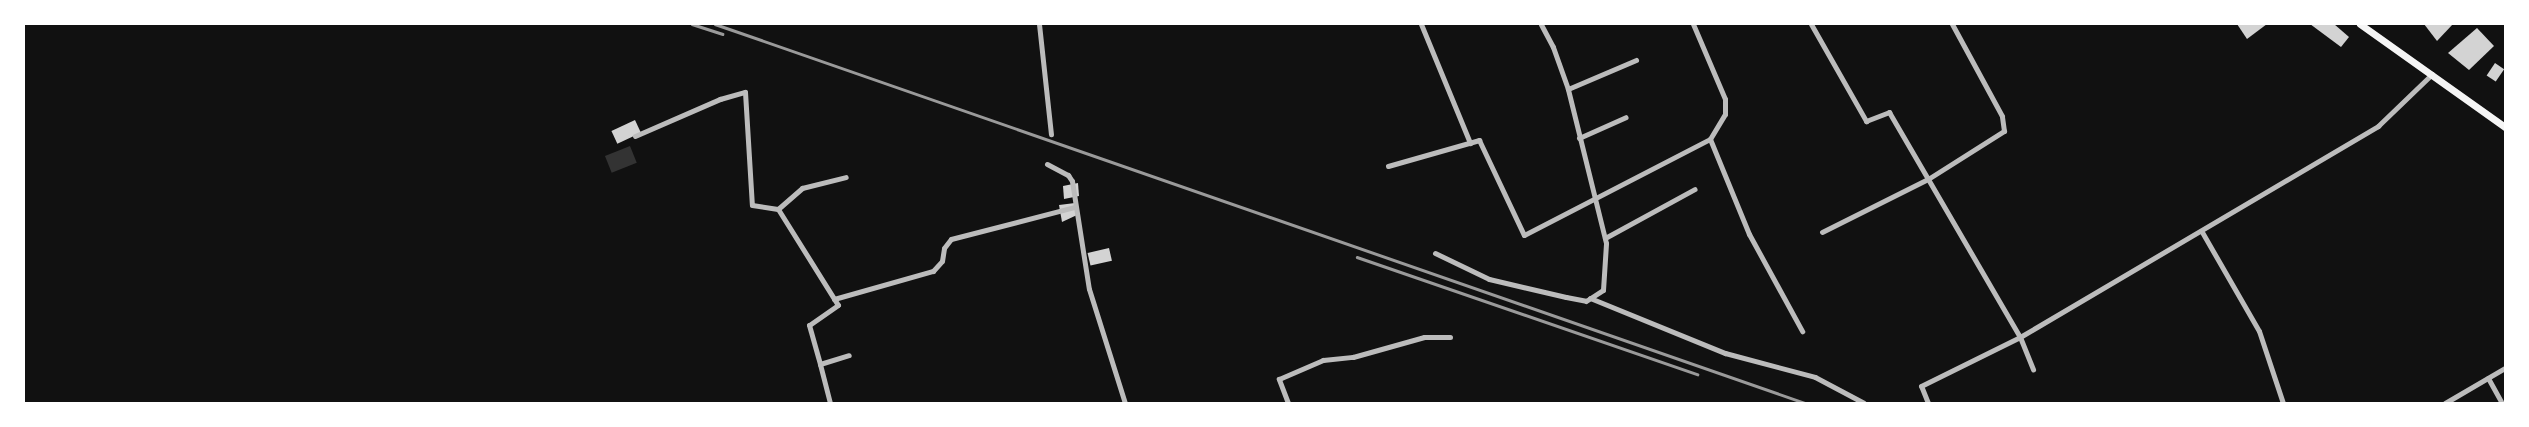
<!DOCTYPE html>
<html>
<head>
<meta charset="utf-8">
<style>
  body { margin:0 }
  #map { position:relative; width:2529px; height:427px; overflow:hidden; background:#111; font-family:Helvetica,sans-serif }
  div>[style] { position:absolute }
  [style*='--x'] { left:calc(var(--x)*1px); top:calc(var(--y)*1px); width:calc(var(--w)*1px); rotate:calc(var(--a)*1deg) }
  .water>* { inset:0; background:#333; transform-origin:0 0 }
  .building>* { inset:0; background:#d3d3d3; transform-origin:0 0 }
  .minor>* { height:5px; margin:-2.5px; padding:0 2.5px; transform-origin:2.5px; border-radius:2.5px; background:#bcbcbc }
  .secondary>* { height:7px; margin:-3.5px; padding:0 3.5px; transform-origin:3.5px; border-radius:3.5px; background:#f5f5f5 }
  .rail>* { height:2.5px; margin:-1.25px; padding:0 1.25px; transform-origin:1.25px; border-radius:1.25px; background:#9a9a9a }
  span { translate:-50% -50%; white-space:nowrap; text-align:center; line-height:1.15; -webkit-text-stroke:4px #fff; paint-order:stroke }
  .frame { position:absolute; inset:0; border:25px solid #fff; pointer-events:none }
</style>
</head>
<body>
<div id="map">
  <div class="water">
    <i style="left:630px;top:146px;width:18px;height:27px;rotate:68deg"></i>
  </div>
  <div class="building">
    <i style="clip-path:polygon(2237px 24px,2267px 24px,2247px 39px)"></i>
    <i style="clip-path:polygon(2310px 24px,2334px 24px,2349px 37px,2341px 47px)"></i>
    <i style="clip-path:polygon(2424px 24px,2453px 24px,2437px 41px)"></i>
    <i style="clip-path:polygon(2477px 28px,2494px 46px,2469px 70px,2448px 53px)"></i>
    <i style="left:2495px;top:63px;width:11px;height:15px;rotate:34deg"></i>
    <i style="left:635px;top:120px;width:14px;height:26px;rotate:65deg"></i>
    <i style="clip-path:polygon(1078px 183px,1079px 196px,1064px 199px,1063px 186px)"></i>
    <i style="clip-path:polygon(1075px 203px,1077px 215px,1062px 222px,1059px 205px)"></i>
    <i style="left:1109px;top:248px;width:13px;height:22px;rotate:77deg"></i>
  </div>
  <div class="minor">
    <i style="--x:1039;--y:24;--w:111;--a:83.8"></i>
    <i style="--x:1421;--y:24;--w:129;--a:67.6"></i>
    <i style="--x:1811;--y:24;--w:112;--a:60.4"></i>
    <i style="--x:1866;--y:121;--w:25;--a:-21"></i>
    <i style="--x:1889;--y:112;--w:260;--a:59.8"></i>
    <i style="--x:2020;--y:337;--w:35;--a:68"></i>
    <i style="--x:1568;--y:89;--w:74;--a:-23.1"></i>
    <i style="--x:635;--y:136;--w:93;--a:-23.5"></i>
    <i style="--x:720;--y:99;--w:26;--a:-16"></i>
    <i style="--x:745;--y:92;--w:113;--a:86.5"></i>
    <i style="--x:752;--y:205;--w:26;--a:9"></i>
    <i style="--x:778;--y:209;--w:32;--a:-41"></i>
    <i style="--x:802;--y:188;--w:45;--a:-14"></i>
    <i style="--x:1579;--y:138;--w:51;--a:-24.1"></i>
    <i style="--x:1710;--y:139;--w:103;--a:67.7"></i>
    <i style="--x:1749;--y:234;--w:111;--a:61.3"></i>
    <i style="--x:1047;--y:164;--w:24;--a:28"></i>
    <i style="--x:1068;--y:175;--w:7;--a:56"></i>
    <i style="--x:1072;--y:181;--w:109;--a:81.1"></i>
    <i style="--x:1089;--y:289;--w:120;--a:72.5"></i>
    <i style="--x:1388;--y:166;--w:95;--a:-15.9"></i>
    <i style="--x:1479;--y:140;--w:105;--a:64.7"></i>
    <i style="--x:1524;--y:235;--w:209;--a:-27.3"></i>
    <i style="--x:1710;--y:139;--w:29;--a:-59"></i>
    <i style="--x:1725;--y:114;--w:15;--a:-90"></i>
    <i style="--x:1725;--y:99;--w:82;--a:-113.1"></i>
    <i style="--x:778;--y:209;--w:113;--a:58"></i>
    <i style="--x:838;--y:305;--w:35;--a:145"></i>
    <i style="--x:809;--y:325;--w:41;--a:74.2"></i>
    <i style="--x:1822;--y:232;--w:119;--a:-26.6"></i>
    <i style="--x:1928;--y:179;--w:90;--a:-32.3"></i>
    <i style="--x:2004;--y:131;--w:15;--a:-98"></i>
    <i style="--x:2002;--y:116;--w:105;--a:-118.5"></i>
    <i style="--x:2202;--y:232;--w:114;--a:60.1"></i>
    <i style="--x:2259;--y:331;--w:76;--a:71.6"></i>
    <i style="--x:1605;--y:238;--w:102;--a:-28.6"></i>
    <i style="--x:1435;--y:253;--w:60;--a:25.7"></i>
    <i style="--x:1489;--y:279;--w:79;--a:13.2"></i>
    <i style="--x:1566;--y:297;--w:20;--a:11"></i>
    <i style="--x:1586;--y:301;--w:20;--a:-33"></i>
    <i style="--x:1603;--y:290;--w:47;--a:-86.3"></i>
    <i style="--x:1606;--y:243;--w:159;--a:-103.9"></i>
    <i style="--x:1568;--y:89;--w:45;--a:-109.7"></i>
    <i style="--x:1553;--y:47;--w:26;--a:-118"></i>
    <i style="--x:1590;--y:298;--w:146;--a:22.2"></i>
    <i style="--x:1725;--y:353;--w:93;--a:14.9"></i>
    <i style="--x:1815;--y:377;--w:55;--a:28"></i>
    <i style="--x:834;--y:299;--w:103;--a:-15.8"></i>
    <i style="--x:933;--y:271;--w:13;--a:-48"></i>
    <i style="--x:942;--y:261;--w:13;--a:-81"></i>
    <i style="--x:944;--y:248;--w:11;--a:-52"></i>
    <i style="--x:951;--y:239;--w:128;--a:-14.5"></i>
    <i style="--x:2488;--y:378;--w:29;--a:61"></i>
    <i style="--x:830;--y:403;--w:40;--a:-104.4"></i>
    <i style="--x:820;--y:364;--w:30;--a:-17"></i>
    <i style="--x:1288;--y:403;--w:26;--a:-111"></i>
    <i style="--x:1279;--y:379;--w:48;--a:-23.4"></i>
    <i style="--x:1323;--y:360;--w:30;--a:-6"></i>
    <i style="--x:1353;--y:357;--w:74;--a:-15.7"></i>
    <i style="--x:1424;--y:337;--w:26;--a:0"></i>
    <i style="--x:1928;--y:403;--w:18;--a:-112"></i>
    <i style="--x:1921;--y:386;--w:110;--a:-26.3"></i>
    <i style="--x:2020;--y:337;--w:416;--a:-30.5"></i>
    <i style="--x:2378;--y:126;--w:75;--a:-43.9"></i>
    <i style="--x:2445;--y:403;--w:69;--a:-30.3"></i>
  </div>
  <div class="secondary">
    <i style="--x:2360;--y:24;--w:178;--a:35.4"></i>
  </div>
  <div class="rail">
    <i style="--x:692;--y:24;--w:32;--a:18"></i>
    <i style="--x:715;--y:24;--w:1154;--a:19.17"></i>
    <i style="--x:1357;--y:257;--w:360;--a:19"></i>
  </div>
  <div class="frame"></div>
</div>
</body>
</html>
